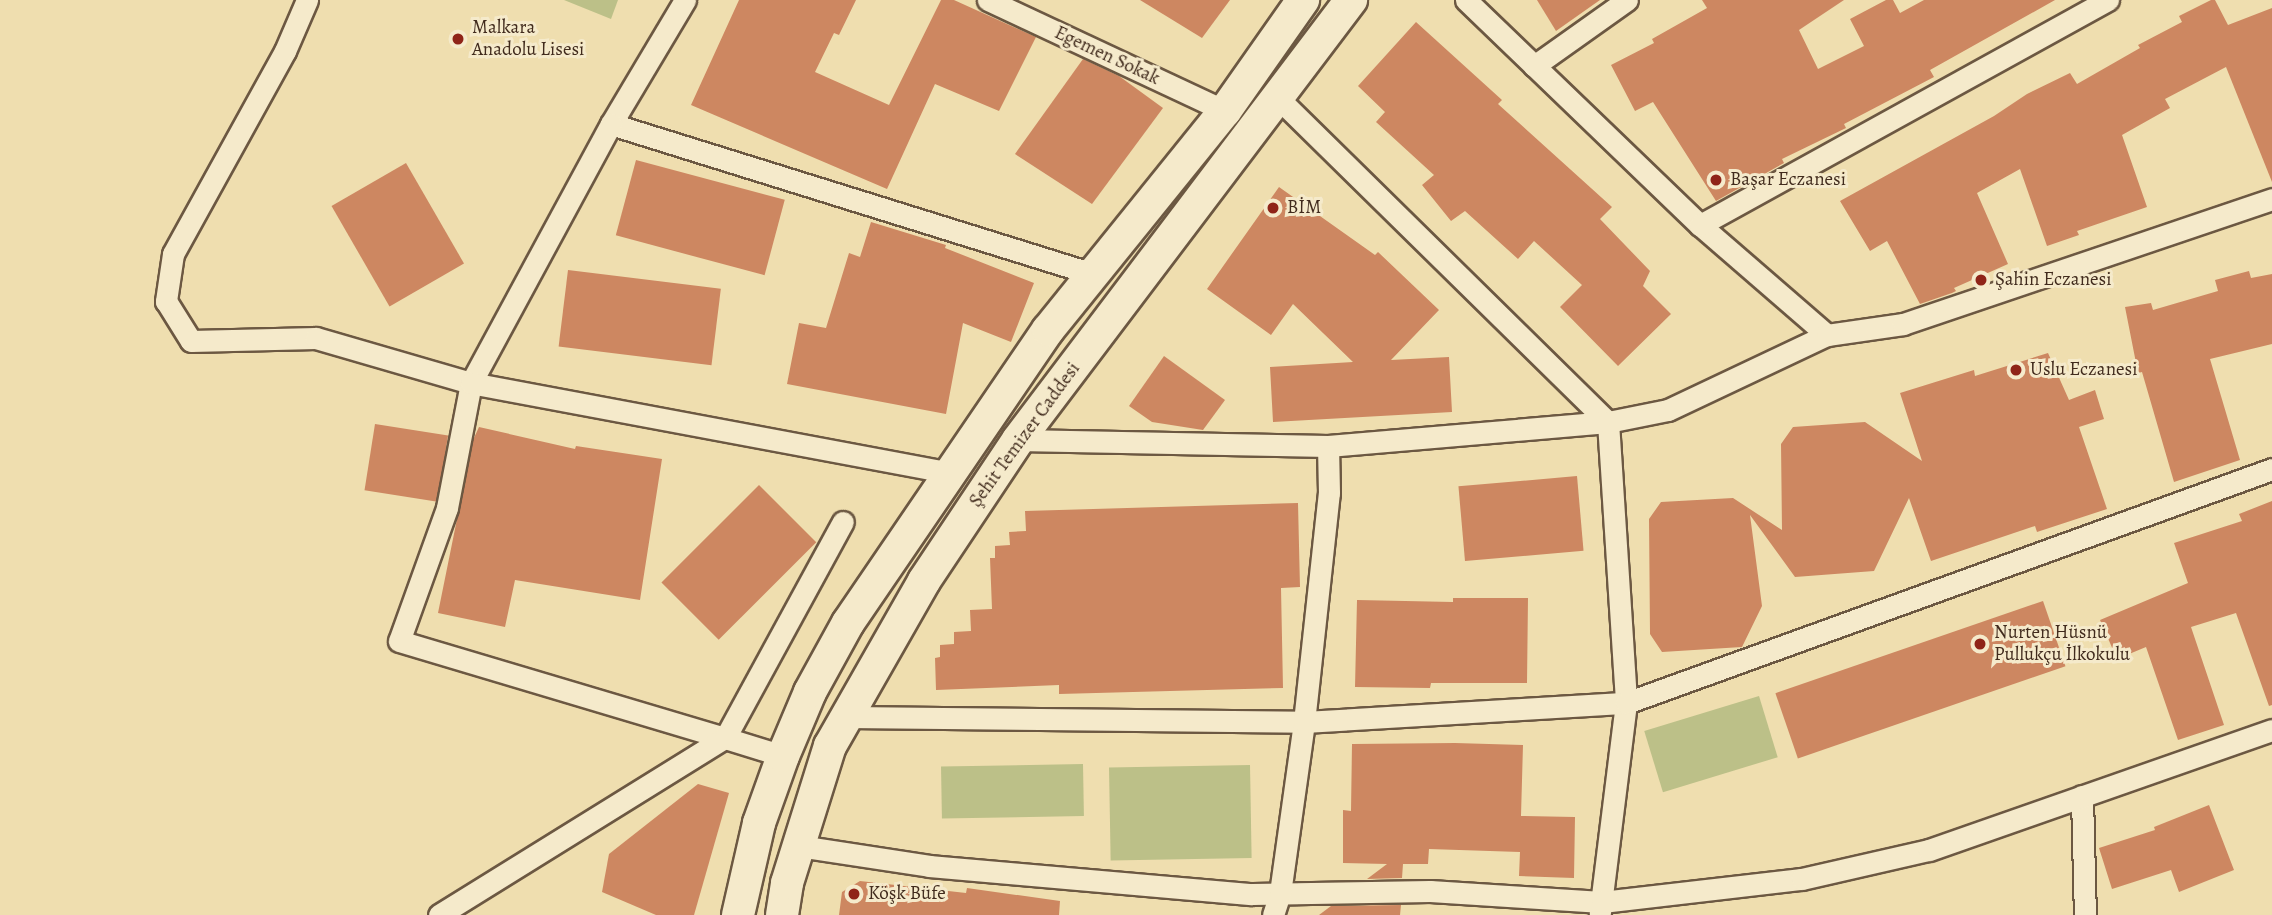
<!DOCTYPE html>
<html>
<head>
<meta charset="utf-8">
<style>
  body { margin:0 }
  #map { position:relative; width:2272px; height:915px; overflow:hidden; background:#efdeaf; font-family:Alegreya,serif }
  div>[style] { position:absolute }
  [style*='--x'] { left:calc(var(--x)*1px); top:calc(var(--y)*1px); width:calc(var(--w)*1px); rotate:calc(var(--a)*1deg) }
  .green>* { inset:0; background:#bcc088; transform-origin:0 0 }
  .building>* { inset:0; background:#cd8761; transform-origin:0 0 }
  .roads { filter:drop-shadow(2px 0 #6c5842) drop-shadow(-2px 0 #6c5842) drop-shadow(0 2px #6c5842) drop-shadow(0 -2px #6c5842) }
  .street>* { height:21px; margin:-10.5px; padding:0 10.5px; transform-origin:10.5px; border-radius:10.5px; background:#f5eacb }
  .secondary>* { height:32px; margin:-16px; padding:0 16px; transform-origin:16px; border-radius:16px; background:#f5eacb }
  .dots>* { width:19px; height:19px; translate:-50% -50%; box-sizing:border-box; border:4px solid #f5eacb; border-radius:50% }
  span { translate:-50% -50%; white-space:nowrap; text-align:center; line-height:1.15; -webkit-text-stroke:6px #f5eacb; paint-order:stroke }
  .poi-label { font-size:19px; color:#412b1d }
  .left { translate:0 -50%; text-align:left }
  .street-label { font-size:19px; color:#412b1d }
</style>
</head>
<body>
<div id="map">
  <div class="green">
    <i style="clip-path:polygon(564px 0,618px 0,611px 19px)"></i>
    <i style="left:1759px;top:696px;width:64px;height:120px;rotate:73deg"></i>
    <i style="left:1083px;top:764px;width:52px;height:142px;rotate:89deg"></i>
    <i style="left:1250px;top:765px;width:93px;height:141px;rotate:89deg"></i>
  </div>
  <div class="building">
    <i style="clip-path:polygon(739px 0,856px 0,839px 35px,834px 33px,815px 72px,889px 105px,941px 0,954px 0,1036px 37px,999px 111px,935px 84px,887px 189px,691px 105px)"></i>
    <i style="clip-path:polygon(1140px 0,1230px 0,1202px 38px)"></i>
    <i style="clip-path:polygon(1537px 0,1600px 0,1556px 31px)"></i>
    <i style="clip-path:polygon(1702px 0,1844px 0,1799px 30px,1818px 69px,1864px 46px,1850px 19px,1886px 0,1893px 0,1900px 13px,1924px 0,2055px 0,1930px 70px,1934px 77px,1844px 124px,1846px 128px,1782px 159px,1784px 163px,1716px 201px,1653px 102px,1635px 111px,1611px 65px,1654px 43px,1652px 39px,1707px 8px)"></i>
    <i style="clip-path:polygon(2211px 0,2215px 0,2228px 25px,2272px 8px,2272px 182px,2226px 67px,2165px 99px,2170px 108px,2122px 135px,2147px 207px,2077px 231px,2079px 235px,2047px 246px,2020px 169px,1977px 193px,2008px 264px,1954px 288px,1956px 291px,1952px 293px,1920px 304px,1887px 241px,1870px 251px,1840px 201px,1994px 116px,2027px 94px,2070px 73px,2077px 84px,2140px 48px,2138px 45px,2182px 22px,2179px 16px)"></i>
    <i style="clip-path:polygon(1416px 22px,1502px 100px,1498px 104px,1612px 207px,1600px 219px,1650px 271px,1643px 286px,1671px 314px,1618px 366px,1560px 307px,1582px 285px,1534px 241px,1518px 259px,1465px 211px,1451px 221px,1422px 185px,1434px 175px,1376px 122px,1385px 112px,1358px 86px)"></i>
    <i style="clip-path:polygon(1083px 59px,1119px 76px,1163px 108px,1092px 204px,1015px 154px)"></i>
    <i style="left:636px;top:160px;width:154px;height:78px;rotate:15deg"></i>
    <i style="left:406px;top:163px;width:116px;height:86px;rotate:60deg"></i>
    <i style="clip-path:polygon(1279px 187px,1375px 255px,1378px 252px,1439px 310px,1391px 360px,1449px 357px,1452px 412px,1273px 422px,1270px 367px,1353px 362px,1293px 304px,1271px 335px,1207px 289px)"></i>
    <i style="clip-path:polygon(871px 222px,946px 245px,945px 248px,1034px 283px,1011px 342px,963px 323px,946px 414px,787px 384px,799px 323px,826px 328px,849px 253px,860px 257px)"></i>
    <i style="left:568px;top:270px;width:154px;height:77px;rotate:7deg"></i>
    <i style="clip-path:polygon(2249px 271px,2251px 278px,2272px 274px,2272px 344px,2210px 359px,2240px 460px,2174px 482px,2142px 372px,2138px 373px,2125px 307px,2151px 303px,2153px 310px,2218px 291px,2215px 280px)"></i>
    <i style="clip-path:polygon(2048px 353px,2069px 400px,2095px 390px,2104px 419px,2079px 427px,2107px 509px,2037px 532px,2035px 526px,1931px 561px,1909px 498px,1874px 571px,1795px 577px,1750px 515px,1762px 606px,1742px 647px,1662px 652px,1650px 634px,1649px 519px,1661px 502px,1733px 498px,1782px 530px,1781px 444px,1793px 427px,1865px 422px,1922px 461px,1900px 393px,1974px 370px,1975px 376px)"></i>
    <i style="clip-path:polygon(1164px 356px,1225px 400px,1203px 430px,1152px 422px,1129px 406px)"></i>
    <i style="left:375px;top:424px;width:74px;height:67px;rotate:9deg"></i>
    <i style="clip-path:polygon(479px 427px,575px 449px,576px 446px,662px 459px,640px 600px,515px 580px,505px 627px,438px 613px,473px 440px)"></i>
    <i style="left:1577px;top:476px;width:75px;height:119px;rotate:85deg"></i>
    <i style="left:759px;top:485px;width:81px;height:138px;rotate:45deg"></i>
    <i style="clip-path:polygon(2272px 501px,2272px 705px,2269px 706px,2236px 613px,2191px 627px,2224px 725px,2178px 740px,2146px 647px,2117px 659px,2100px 620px,2188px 583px,2174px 543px,2242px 521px,2239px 514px)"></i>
    <i style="clip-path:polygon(1298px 503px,1300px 587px,1281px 588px,1283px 688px,1059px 694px,1059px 685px,936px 690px,935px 658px,940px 657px,940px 645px,954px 644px,954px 632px,971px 631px,970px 610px,992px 609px,990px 558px,995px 558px,995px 546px,1010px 545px,1009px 532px,1026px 531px,1025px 511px)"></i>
    <i style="clip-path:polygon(1453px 598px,1528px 598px,1527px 683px,1431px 683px,1430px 688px,1355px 687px,1357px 600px,1453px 602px)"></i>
    <i style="left:2043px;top:601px;width:69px;height:283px;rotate:71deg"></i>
    <i style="clip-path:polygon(1455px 743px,1523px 745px,1521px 816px,1575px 817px,1574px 878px,1519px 876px,1520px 852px,1429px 849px,1428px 864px,1403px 864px,1402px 878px,1367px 879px,1387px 864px,1343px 863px,1343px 810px,1351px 811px,1352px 744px)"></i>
    <i style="clip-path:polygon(698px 784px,729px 793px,694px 915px,656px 915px,602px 892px,609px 854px)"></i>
    <i style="clip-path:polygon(2209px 805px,2234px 870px,2179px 892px,2171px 870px,2112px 889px,2099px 848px,2155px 830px,2154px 827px)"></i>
    <i style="clip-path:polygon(860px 881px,966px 893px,967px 888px,1060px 901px,1059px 915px,839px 915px,842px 892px)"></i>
    <i style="clip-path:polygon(1401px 905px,1400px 915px,1319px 915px,1331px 906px)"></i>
  </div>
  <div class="roads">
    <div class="street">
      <i style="--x:307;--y:0;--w:56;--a:113.3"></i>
      <i style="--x:285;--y:51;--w:232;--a:118.9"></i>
      <i style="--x:173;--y:254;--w:48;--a:98.5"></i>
      <i style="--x:166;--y:301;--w:47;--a:58"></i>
      <i style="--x:191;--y:341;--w:125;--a:-1.4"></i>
      <i style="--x:316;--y:338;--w:161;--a:16.2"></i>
      <i style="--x:471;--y:383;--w:127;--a:100.9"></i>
      <i style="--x:447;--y:508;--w:141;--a:109.8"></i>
      <i style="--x:399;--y:641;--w:340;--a:16.6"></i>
      <i style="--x:725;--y:738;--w:246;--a:-61.4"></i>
      <i style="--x:685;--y:0;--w:144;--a:120.8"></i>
      <i style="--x:611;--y:124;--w:505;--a:17.29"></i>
      <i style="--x:988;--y:0;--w:262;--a:25.1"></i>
      <i style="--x:1466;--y:0;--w:325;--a:43.9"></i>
      <i style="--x:1700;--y:225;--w:168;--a:40.9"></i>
      <i style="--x:1534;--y:66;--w:114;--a:-35.4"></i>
      <i style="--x:1277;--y:97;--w:464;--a:44.5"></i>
      <i style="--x:1608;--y:422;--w:282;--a:86.3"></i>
      <i style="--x:1626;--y:703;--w:212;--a:97.1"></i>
      <i style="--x:611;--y:124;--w:294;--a:118.4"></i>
      <i style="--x:471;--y:383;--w:488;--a:10.6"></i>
      <i style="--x:1700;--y:225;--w:466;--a:-28.9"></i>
      <i style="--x:1018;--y:440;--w:310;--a:1.1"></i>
      <i style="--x:1328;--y:446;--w:281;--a:-4.9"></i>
      <i style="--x:1608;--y:422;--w:61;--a:-11.3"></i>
      <i style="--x:1668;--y:410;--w:176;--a:-25.3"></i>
      <i style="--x:1827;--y:335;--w:77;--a:-8.2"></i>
      <i style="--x:1903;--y:324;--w:390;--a:-18.7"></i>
      <i style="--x:847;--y:717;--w:457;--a:0.6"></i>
      <i style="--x:1304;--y:722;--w:323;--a:-3.4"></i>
      <i style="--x:1626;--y:703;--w:687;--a:-19.91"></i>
      <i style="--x:2082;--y:796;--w:119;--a:88.6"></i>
      <i style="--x:799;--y:846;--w:132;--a:8.7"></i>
      <i style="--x:929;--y:866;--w:324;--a:5"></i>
      <i style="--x:1252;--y:894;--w:178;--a:-1"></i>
      <i style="--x:1430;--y:891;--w:172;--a:3.7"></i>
      <i style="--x:1602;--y:902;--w:201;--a:-6.6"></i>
      <i style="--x:1802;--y:879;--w:130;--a:-12.9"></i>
      <i style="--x:1929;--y:850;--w:363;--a:-19.3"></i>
      <i style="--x:439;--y:915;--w:336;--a:-31.8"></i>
      <i style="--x:725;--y:738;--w:61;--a:17.2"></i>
      <i style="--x:1273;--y:915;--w:23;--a:-72"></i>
      <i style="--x:1280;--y:893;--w:173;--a:-82"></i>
      <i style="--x:1304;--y:722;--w:230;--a:-83.8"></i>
      <i style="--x:1329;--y:493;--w:47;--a:-91.2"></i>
    </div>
    <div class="secondary">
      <i style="--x:738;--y:915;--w:94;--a:-77.1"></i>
      <i style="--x:759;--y:823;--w:71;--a:-70.3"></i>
      <i style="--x:783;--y:756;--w:69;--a:-67.1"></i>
      <i style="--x:810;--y:692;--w:79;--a:-61.2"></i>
      <i style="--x:848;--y:623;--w:355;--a:-55.7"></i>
      <i style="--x:1048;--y:330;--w:282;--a:-51.1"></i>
      <i style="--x:1225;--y:111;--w:136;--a:-54.9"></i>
      <i style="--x:782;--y:915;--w:32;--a:-81"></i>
      <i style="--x:787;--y:883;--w:144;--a:-72.6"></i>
      <i style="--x:830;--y:746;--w:190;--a:-60.3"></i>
      <i style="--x:924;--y:581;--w:169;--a:-56.3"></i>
      <i style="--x:1018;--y:440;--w:552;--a:-52.88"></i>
    </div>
  </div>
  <div class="dots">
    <i style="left:458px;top:39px;background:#8f2418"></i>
    <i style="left:1716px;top:180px;background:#8f2418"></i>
    <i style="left:1273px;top:208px;background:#8f2418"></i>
    <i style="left:1981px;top:280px;background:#8f2418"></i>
    <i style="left:2016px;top:370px;background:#8f2418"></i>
    <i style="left:1980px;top:644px;background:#8f2418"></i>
    <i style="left:854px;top:894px;background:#8f2418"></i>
  </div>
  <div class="poi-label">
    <span class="left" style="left:472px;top:39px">Malkara<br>Anadolu Lisesi</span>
    <span class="left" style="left:1730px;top:180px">Başar Eczanesi</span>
    <span class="left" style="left:1287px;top:208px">BİM</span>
    <span class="left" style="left:1995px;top:280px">Şahin Eczanesi</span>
    <span class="left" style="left:2030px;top:370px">Uslu Eczanesi</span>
    <span class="left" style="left:1994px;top:644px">Nurten Hüsnü<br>Pullukçu İlkokulu</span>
    <span class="left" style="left:868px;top:894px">Köşk Büfe</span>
  </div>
  <div class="street-label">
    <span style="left:1107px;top:56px;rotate:25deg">Egemen Sokak</span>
    <span style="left:1025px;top:435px;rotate:-54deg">Şehit Temizer Caddesi</span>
  </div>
</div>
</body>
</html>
